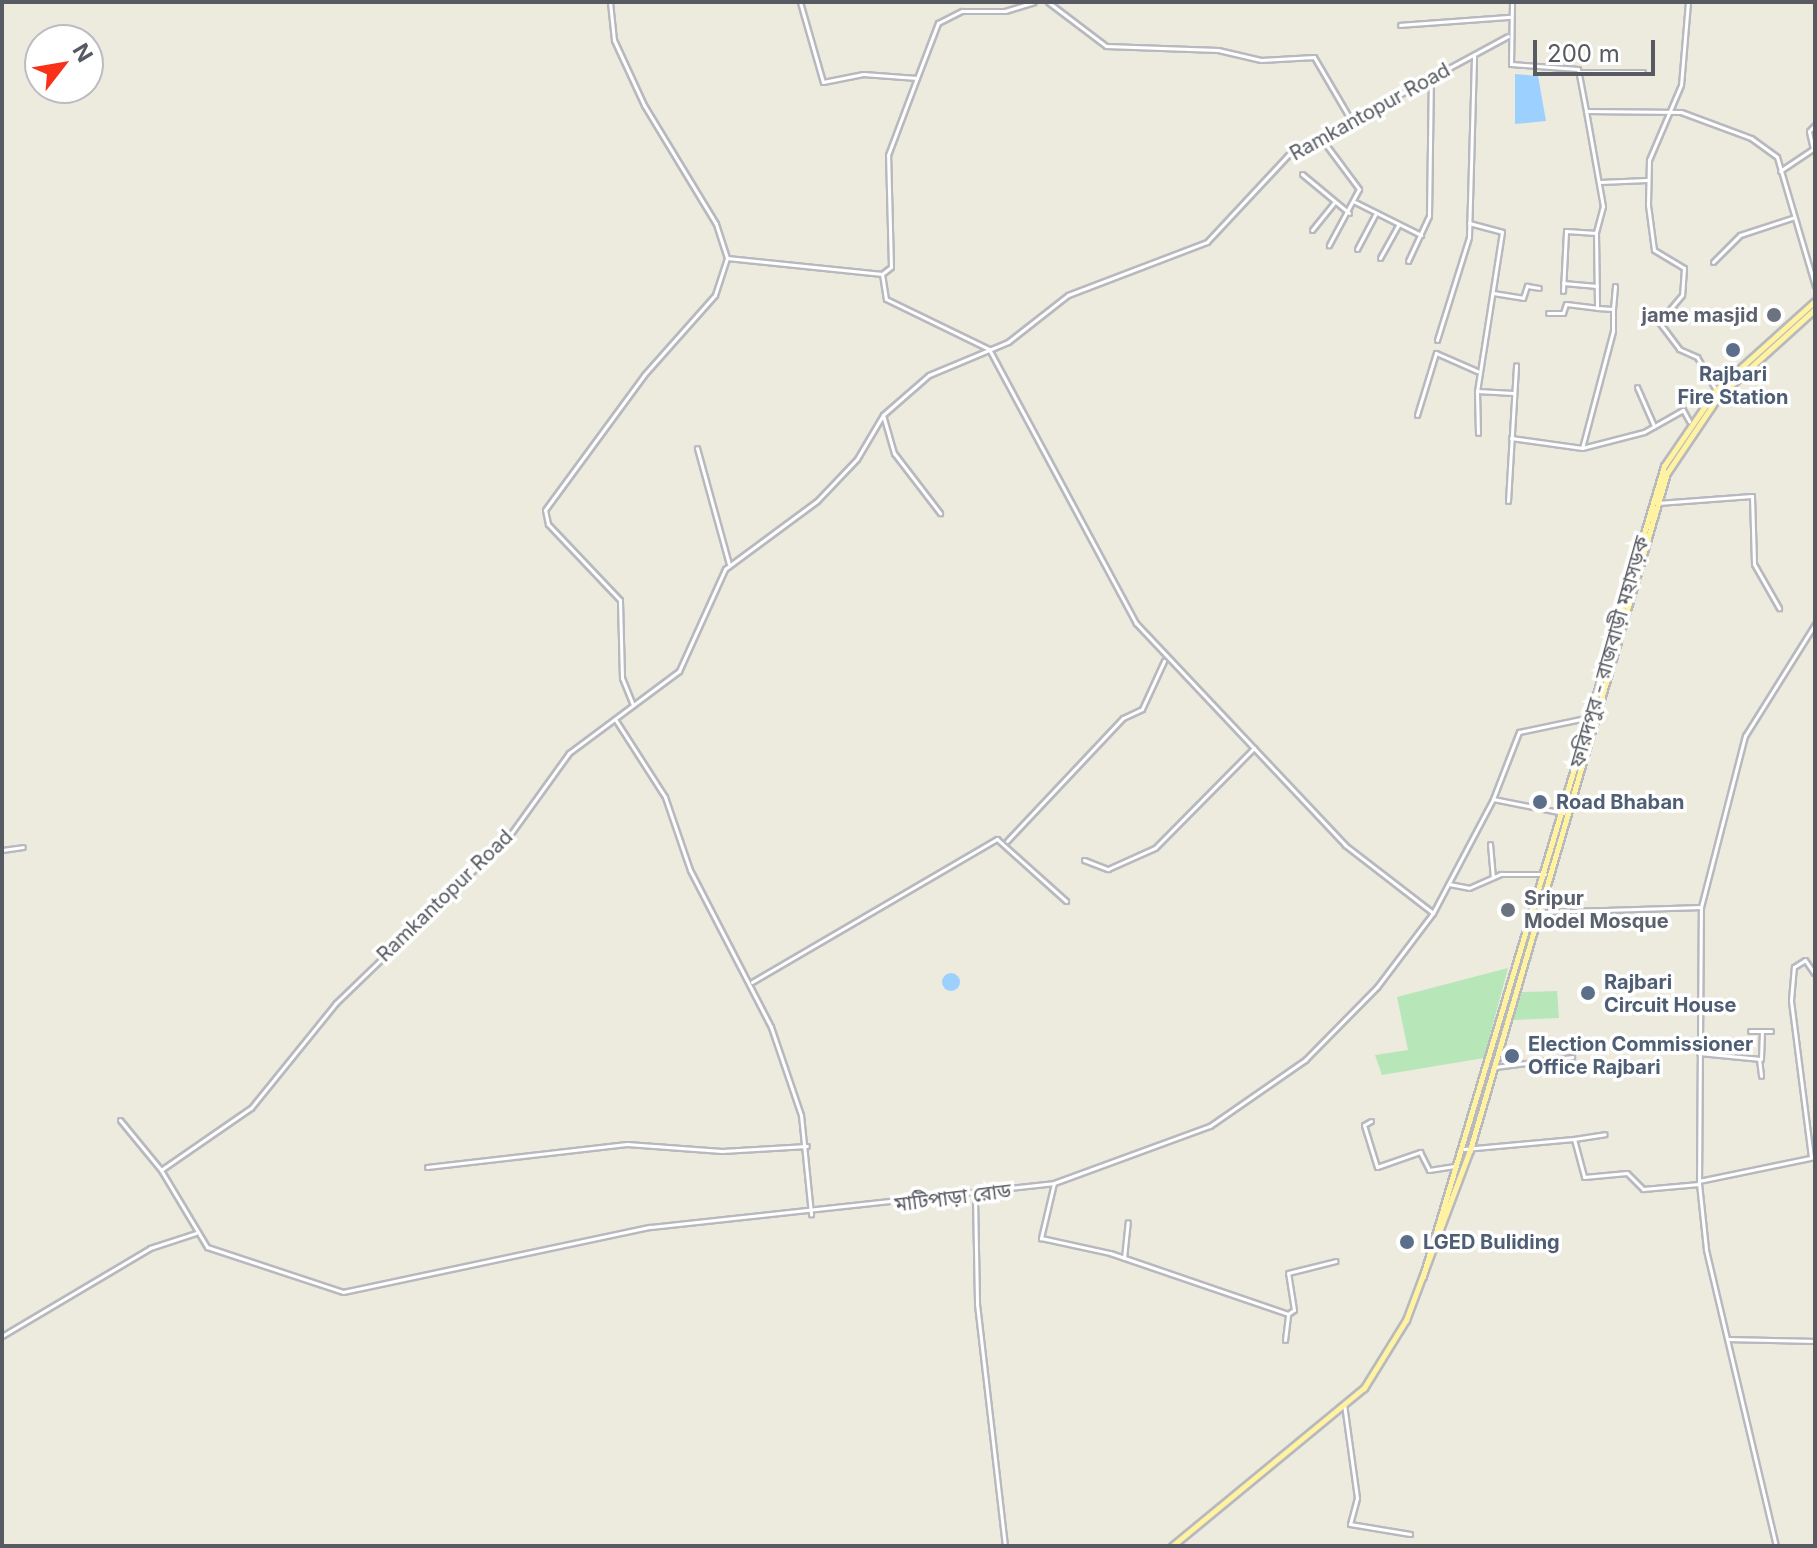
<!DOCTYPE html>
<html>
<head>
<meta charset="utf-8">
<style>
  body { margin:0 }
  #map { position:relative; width:1817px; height:1548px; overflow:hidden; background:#edeade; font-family:Inter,"Noto Sans Bengali",sans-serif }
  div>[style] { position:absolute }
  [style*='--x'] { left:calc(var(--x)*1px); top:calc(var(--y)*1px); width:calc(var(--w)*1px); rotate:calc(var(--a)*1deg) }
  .green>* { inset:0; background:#b7e7b9 }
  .water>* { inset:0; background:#9cd0ff }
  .round { border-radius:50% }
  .roads { filter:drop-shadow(2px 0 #b7b9bf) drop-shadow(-2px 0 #b7b9bf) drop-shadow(0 2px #b7b9bf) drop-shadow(0 -2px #b7b9bf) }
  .minor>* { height:3px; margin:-1.5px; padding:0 1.5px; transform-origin:1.5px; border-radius:1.5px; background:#fff }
  .primary>* { height:5px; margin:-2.5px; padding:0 2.5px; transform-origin:2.5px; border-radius:2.5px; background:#fff3a1 }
  .dots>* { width:22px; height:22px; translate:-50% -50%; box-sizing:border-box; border:4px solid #fff; border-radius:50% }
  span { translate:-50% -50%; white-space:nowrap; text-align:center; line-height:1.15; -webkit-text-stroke:7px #fff; paint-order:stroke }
  .street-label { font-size:20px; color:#575b61 }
  .worship-label { font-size:20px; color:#5b616d; font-weight:700 }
  .right { translate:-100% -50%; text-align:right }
  .left { translate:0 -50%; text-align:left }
  .service-label { font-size:20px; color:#4e5e75; font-weight:700 }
  .frame { position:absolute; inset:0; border:4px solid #575b61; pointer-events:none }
  .north { position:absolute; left:24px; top:24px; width:80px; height:80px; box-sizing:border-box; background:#fff; border:2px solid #bcbdc0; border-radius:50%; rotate:59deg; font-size:22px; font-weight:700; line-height:32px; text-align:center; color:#575b61 }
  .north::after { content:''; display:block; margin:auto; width:28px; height:36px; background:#f93118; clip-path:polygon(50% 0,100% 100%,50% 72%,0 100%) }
  .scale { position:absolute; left:1533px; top:40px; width:122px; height:36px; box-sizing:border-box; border:4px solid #575b61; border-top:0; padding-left:10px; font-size:24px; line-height:28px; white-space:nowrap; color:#575b61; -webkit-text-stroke:6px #fff; paint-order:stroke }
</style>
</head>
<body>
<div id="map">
  <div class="green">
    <i style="clip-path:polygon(1508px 968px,1484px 1058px,1382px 1075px,1375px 1055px,1408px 1050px,1397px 997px)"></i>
    <i style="clip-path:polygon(1557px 991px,1559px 1018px,1512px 1020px,1522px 992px)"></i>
  </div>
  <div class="water">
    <i style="clip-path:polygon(1515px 74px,1538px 76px,1546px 121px,1515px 124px)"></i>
    <i class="round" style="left:942px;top:973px;width:18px;height:18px"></i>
  </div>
  <div class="roads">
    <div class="minor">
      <i style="--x:610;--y:2;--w:38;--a:84"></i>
      <i style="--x:614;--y:40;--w:72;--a:65.2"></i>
      <i style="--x:644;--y:105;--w:139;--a:58.8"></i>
      <i style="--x:716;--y:224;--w:36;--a:72"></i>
      <i style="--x:727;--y:258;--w:156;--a:5.9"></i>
      <i style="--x:882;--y:274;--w:25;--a:81"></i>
      <i style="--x:886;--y:299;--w:114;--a:25.9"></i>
      <i style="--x:989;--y:349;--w:311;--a:61.8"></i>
      <i style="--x:1136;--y:623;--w:305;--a:46.7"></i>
      <i style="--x:1345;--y:845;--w:111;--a:37.7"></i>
      <i style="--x:800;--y:2;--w:83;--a:74"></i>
      <i style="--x:823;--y:82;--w:41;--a:-11.3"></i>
      <i style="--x:863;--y:74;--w:54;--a:4.2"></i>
      <i style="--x:917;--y:78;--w:59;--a:-69.1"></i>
      <i style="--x:938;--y:23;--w:27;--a:-27"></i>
      <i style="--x:962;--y:11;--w:43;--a:0"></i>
      <i style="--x:1005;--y:11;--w:30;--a:-17"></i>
      <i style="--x:1048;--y:2;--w:73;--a:37.2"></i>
      <i style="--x:1106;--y:46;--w:112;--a:2"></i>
      <i style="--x:1218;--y:50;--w:44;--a:13.1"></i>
      <i style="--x:1261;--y:60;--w:53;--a:-3.2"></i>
      <i style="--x:1314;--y:57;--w:75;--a:59.7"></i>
      <i style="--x:1512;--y:2;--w:62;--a:90.9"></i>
      <i style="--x:1511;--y:64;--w:67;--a:4.3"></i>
      <i style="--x:1578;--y:69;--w:43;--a:79.2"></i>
      <i style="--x:1586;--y:111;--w:95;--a:0.6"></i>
      <i style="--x:1681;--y:112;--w:75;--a:20.4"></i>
      <i style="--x:1751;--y:138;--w:32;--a:36"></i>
      <i style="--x:1777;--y:157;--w:134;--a:73.6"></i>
      <i style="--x:1688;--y:2;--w:83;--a:94.8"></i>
      <i style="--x:1681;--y:85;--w:82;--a:113.1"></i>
      <i style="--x:1649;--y:160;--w:45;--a:91.3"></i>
      <i style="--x:1648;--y:205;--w:45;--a:82.4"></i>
      <i style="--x:1654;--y:250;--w:35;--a:31"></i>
      <i style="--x:1684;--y:268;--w:27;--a:94"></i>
      <i style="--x:1682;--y:295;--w:35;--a:130"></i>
      <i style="--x:1659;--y:322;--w:34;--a:53"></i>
      <i style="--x:1679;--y:349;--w:20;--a:24"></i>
      <i style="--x:1697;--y:357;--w:38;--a:60"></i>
      <i style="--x:1400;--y:25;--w:110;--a:-4.2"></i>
      <i style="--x:1580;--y:72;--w:63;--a:0"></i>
      <i style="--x:1586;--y:111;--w:97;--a:79.9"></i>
      <i style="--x:1603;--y:206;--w:28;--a:105"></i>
      <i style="--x:1596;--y:233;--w:75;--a:89.2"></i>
      <i style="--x:1597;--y:308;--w:16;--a:4"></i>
      <i style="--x:1613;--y:309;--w:22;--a:90"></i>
      <i style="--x:1613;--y:331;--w:121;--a:104.8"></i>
      <i style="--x:1582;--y:448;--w:64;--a:-14.5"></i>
      <i style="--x:1644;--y:432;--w:45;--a:-29.4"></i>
      <i style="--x:1683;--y:410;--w:13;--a:61"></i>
      <i style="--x:1321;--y:138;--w:64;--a:53.3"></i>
      <i style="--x:1359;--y:189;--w:64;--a:118.2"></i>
      <i style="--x:1780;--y:171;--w:40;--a:-34"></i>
      <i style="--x:1813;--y:149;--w:18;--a:-103"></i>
      <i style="--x:1809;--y:131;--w:8;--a:-45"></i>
      <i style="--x:1302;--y:174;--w:61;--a:39.7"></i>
      <i style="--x:1600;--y:182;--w:47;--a:-2.4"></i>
      <i style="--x:1355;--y:202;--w:74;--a:26.6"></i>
      <i style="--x:1469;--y:223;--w:34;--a:15"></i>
      <i style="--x:1502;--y:232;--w:161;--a:98.9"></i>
      <i style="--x:1312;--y:230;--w:35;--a:-51"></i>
      <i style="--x:1357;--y:249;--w:41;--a:-62.2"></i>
      <i style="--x:1380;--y:258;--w:38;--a:-61"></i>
      <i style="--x:1408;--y:261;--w:50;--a:-65"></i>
      <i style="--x:1429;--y:216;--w:137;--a:-89.2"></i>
      <i style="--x:1713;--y:262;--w:38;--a:-45"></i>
      <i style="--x:1740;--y:235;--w:55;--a:-18.1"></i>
      <i style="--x:882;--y:274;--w:11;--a:-38"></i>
      <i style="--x:891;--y:267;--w:112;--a:-91.5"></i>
      <i style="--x:888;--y:155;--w:82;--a:-69.4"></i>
      <i style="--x:1563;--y:283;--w:34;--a:5"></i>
      <i style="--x:1563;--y:291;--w:60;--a:-87.1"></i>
      <i style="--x:1566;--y:231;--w:30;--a:4"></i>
      <i style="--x:1493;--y:293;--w:30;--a:9"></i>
      <i style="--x:1523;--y:298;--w:13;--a:-72"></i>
      <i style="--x:1527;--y:286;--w:12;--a:9"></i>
      <i style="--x:1613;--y:309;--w:23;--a:-85"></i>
      <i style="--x:1548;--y:313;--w:15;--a:0"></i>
      <i style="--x:1563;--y:313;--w:9;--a:-72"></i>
      <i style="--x:1566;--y:304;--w:31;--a:7"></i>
      <i style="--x:1437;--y:340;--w:108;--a:-72.7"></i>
      <i style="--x:1469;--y:237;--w:182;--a:-88.4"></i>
      <i style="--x:1637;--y:387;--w:43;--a:66.4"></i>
      <i style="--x:883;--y:415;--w:40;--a:74"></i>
      <i style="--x:894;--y:453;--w:76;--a:52.5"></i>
      <i style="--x:1417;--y:415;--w:65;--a:-73"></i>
      <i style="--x:1436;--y:353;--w:45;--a:23.7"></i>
      <i style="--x:1478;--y:433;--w:42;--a:-91.4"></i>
      <i style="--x:1477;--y:391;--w:36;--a:3"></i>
      <i style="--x:1511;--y:438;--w:72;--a:8"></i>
      <i style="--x:697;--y:448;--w:120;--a:74.6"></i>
      <i style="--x:1508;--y:501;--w:136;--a:-86.6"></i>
      <i style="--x:1658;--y:503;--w:94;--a:-4.3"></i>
      <i style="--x:1752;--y:496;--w:68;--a:88.3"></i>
      <i style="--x:1754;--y:564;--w:51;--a:60.4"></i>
      <i style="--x:633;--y:705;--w:29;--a:-112"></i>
      <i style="--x:622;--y:678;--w:78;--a:-91.5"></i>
      <i style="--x:620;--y:600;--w:105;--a:-133.5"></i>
      <i style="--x:548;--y:524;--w:14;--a:-102"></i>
      <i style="--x:545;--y:510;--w:167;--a:-53.7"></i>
      <i style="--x:644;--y:375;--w:107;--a:-48.4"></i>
      <i style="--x:715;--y:295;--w:39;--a:-72"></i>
      <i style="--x:615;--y:719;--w:93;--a:57.3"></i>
      <i style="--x:665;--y:797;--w:77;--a:71.1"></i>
      <i style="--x:690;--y:870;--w:177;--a:62.7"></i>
      <i style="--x:771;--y:1027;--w:93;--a:71.2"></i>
      <i style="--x:801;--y:1115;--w:100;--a:84.2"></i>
      <i style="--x:1493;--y:799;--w:72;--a:-68.8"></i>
      <i style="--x:1519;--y:732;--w:73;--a:-11.9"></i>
      <i style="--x:1007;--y:841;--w:169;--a:-46.7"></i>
      <i style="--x:1123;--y:718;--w:21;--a:-25"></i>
      <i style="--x:1142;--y:709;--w:53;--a:-65.4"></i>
      <i style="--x:1490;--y:844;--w:33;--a:85"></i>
      <i style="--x:2;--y:850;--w:21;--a:-8"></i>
      <i style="--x:1084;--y:860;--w:26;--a:21"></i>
      <i style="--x:1108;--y:869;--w:51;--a:-24.1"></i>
      <i style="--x:1155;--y:848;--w:141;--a:-45.3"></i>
      <i style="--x:1449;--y:884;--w:20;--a:11"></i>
      <i style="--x:1469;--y:888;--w:35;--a:-24"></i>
      <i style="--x:1501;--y:874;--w:44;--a:0"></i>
      <i style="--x:1541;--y:912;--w:160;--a:-1.8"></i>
      <i style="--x:752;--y:982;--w:284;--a:-30.3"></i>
      <i style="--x:997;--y:839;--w:93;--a:41.9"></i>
      <i style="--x:1750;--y:1031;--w:21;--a:0"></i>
      <i style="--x:1699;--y:1053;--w:62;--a:5.5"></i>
      <i style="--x:1761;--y:1059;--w:27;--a:-88"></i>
      <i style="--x:1759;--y:1059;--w:17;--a:83"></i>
      <i style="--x:1495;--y:1067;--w:78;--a:-7.4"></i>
      <i style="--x:120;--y:1120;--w:65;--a:50.6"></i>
      <i style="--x:161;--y:1170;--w:90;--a:59.1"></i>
      <i style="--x:207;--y:1247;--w:143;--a:18.3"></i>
      <i style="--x:343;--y:1292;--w:314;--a:-12"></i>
      <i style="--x:650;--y:1227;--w:406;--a:-6.2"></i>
      <i style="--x:1054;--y:1183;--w:166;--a:-20.1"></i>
      <i style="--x:1210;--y:1126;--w:116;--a:-34.8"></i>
      <i style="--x:1305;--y:1060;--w:103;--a:-45.4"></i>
      <i style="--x:1377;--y:987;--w:93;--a:-52.9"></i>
      <i style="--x:1433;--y:913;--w:129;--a:-62.2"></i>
      <i style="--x:1493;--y:799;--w:72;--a:11.2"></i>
      <i style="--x:1371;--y:1121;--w:8;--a:150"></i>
      <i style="--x:1364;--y:1125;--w:44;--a:72.8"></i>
      <i style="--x:1377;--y:1167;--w:46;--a:-19.2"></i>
      <i style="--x:1420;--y:1152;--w:20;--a:63"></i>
      <i style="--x:1429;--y:1170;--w:26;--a:-9"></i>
      <i style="--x:1574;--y:1139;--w:31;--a:-9"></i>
      <i style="--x:1464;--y:1149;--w:110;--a:-5.2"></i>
      <i style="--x:1574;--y:1139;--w:39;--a:75"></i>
      <i style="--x:1584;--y:1177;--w:43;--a:-5.3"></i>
      <i style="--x:1627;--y:1173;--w:23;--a:45"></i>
      <i style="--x:1643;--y:1189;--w:56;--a:-5.1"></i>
      <i style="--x:1811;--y:1157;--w:158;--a:-97.3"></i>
      <i style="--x:1791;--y:1000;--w:33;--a:-85"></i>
      <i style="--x:1794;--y:967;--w:13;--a:-32"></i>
      <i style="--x:1805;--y:960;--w:16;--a:55"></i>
      <i style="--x:427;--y:1167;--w:201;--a:-6.6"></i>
      <i style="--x:627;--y:1144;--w:95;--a:4.2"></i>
      <i style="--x:722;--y:1151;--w:85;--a:-3.4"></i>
      <i style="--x:161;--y:1170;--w:109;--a:-34.6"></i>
      <i style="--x:251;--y:1108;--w:135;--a:-51"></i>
      <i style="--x:336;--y:1003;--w:242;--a:-44"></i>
      <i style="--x:510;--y:835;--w:101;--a:-54.3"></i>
      <i style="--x:569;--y:753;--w:137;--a:-36.7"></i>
      <i style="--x:679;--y:671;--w:112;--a:-65.7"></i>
      <i style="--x:725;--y:569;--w:114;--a:-36.5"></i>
      <i style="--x:817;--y:501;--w:58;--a:-46.4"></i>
      <i style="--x:857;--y:459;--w:51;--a:-59.4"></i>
      <i style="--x:883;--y:415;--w:61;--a:-41"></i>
      <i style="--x:929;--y:375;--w:86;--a:-22.7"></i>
      <i style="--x:1008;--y:342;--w:76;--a:-38.1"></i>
      <i style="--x:1068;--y:295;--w:149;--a:-20.9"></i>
      <i style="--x:1207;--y:242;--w:119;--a:-47"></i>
      <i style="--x:1288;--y:155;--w:250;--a:-28.4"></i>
      <i style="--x:1699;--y:1181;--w:118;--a:-11.7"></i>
      <i style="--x:1054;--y:1183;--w:57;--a:103.3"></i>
      <i style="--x:1041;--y:1238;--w:71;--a:12.3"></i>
      <i style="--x:1110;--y:1253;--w:188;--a:18.9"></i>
      <i style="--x:1288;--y:1314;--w:7;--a:-34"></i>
      <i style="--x:1294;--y:1310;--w:37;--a:-99"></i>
      <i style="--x:1288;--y:1273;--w:49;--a:-14"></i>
      <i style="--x:975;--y:1197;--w:107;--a:88.9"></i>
      <i style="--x:977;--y:1304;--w:244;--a:83.4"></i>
      <i style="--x:1124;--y:1258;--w:36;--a:-84"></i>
      <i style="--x:2;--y:1336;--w:172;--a:-30.7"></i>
      <i style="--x:150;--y:1248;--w:48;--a:-18.1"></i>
      <i style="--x:1728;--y:1339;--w:87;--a:1.3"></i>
      <i style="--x:1285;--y:1340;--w:26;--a:-83"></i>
      <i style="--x:1344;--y:1404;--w:95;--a:82.1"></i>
      <i style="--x:1357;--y:1498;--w:27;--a:105"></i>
      <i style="--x:1350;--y:1524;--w:61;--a:9.5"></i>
      <i style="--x:1776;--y:1546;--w:305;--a:-103.3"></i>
      <i style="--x:1706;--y:1249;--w:65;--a:-96.1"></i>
      <i style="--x:1699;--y:1184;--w:277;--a:-89.6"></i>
      <i style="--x:1701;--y:907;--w:177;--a:-75.6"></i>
      <i style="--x:1745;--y:736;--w:132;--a:-58"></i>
    </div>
    <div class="primary">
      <i style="--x:1423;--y:1276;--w:845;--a:-73.43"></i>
      <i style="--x:1664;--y:466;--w:92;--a:-55.6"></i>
      <i style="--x:1716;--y:390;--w:133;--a:-42"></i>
      <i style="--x:1172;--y:1546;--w:249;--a:-39.5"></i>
      <i style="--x:1364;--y:1388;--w:80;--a:-58.3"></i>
      <i style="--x:1406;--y:1320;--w:182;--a:-69.4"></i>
      <i style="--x:1470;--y:1150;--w:705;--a:-73.78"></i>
      <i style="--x:1667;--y:473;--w:92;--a:-56.1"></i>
      <i style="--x:1718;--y:397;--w:131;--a:-42.2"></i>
    </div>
  </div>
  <div class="dots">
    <i style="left:1774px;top:315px;background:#6b7280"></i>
    <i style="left:1733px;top:350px;background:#5c6f8a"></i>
    <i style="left:1540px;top:802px;background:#5c6f8a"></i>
    <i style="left:1508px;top:910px;background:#6b7280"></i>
    <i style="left:1588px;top:993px;background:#5c6f8a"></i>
    <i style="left:1512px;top:1056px;background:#5c6f8a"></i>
    <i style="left:1407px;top:1242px;background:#5c6f8a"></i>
  </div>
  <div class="street-label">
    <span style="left:1370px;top:112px;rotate:-29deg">Ramkantopur Road</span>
    <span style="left:1610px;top:652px;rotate:-74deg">ফরিদপুর - রাজবাড়ী মহাসড়ক</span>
    <span style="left:445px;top:896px;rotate:-44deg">Ramkantopur Road</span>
    <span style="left:953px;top:1198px;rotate:-7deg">মাটিপাড়া রোড</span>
  </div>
  <div class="worship-label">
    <span class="right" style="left:1758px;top:315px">jame masjid</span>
    <span class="left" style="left:1524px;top:910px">Sripur<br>Model Mosque</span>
  </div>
  <div class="service-label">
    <span style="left:1733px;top:386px">Rajbari<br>Fire Station</span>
    <span class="left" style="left:1556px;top:802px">Road Bhaban</span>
    <span class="left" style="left:1604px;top:994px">Rajbari<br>Circuit House</span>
    <span class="left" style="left:1528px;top:1056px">Election Commissioner<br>Office Rajbari</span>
    <span class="left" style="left:1423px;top:1242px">LGED Buliding</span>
  </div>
  <div class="frame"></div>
  <div class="north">N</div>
  <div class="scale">200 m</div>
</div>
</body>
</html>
